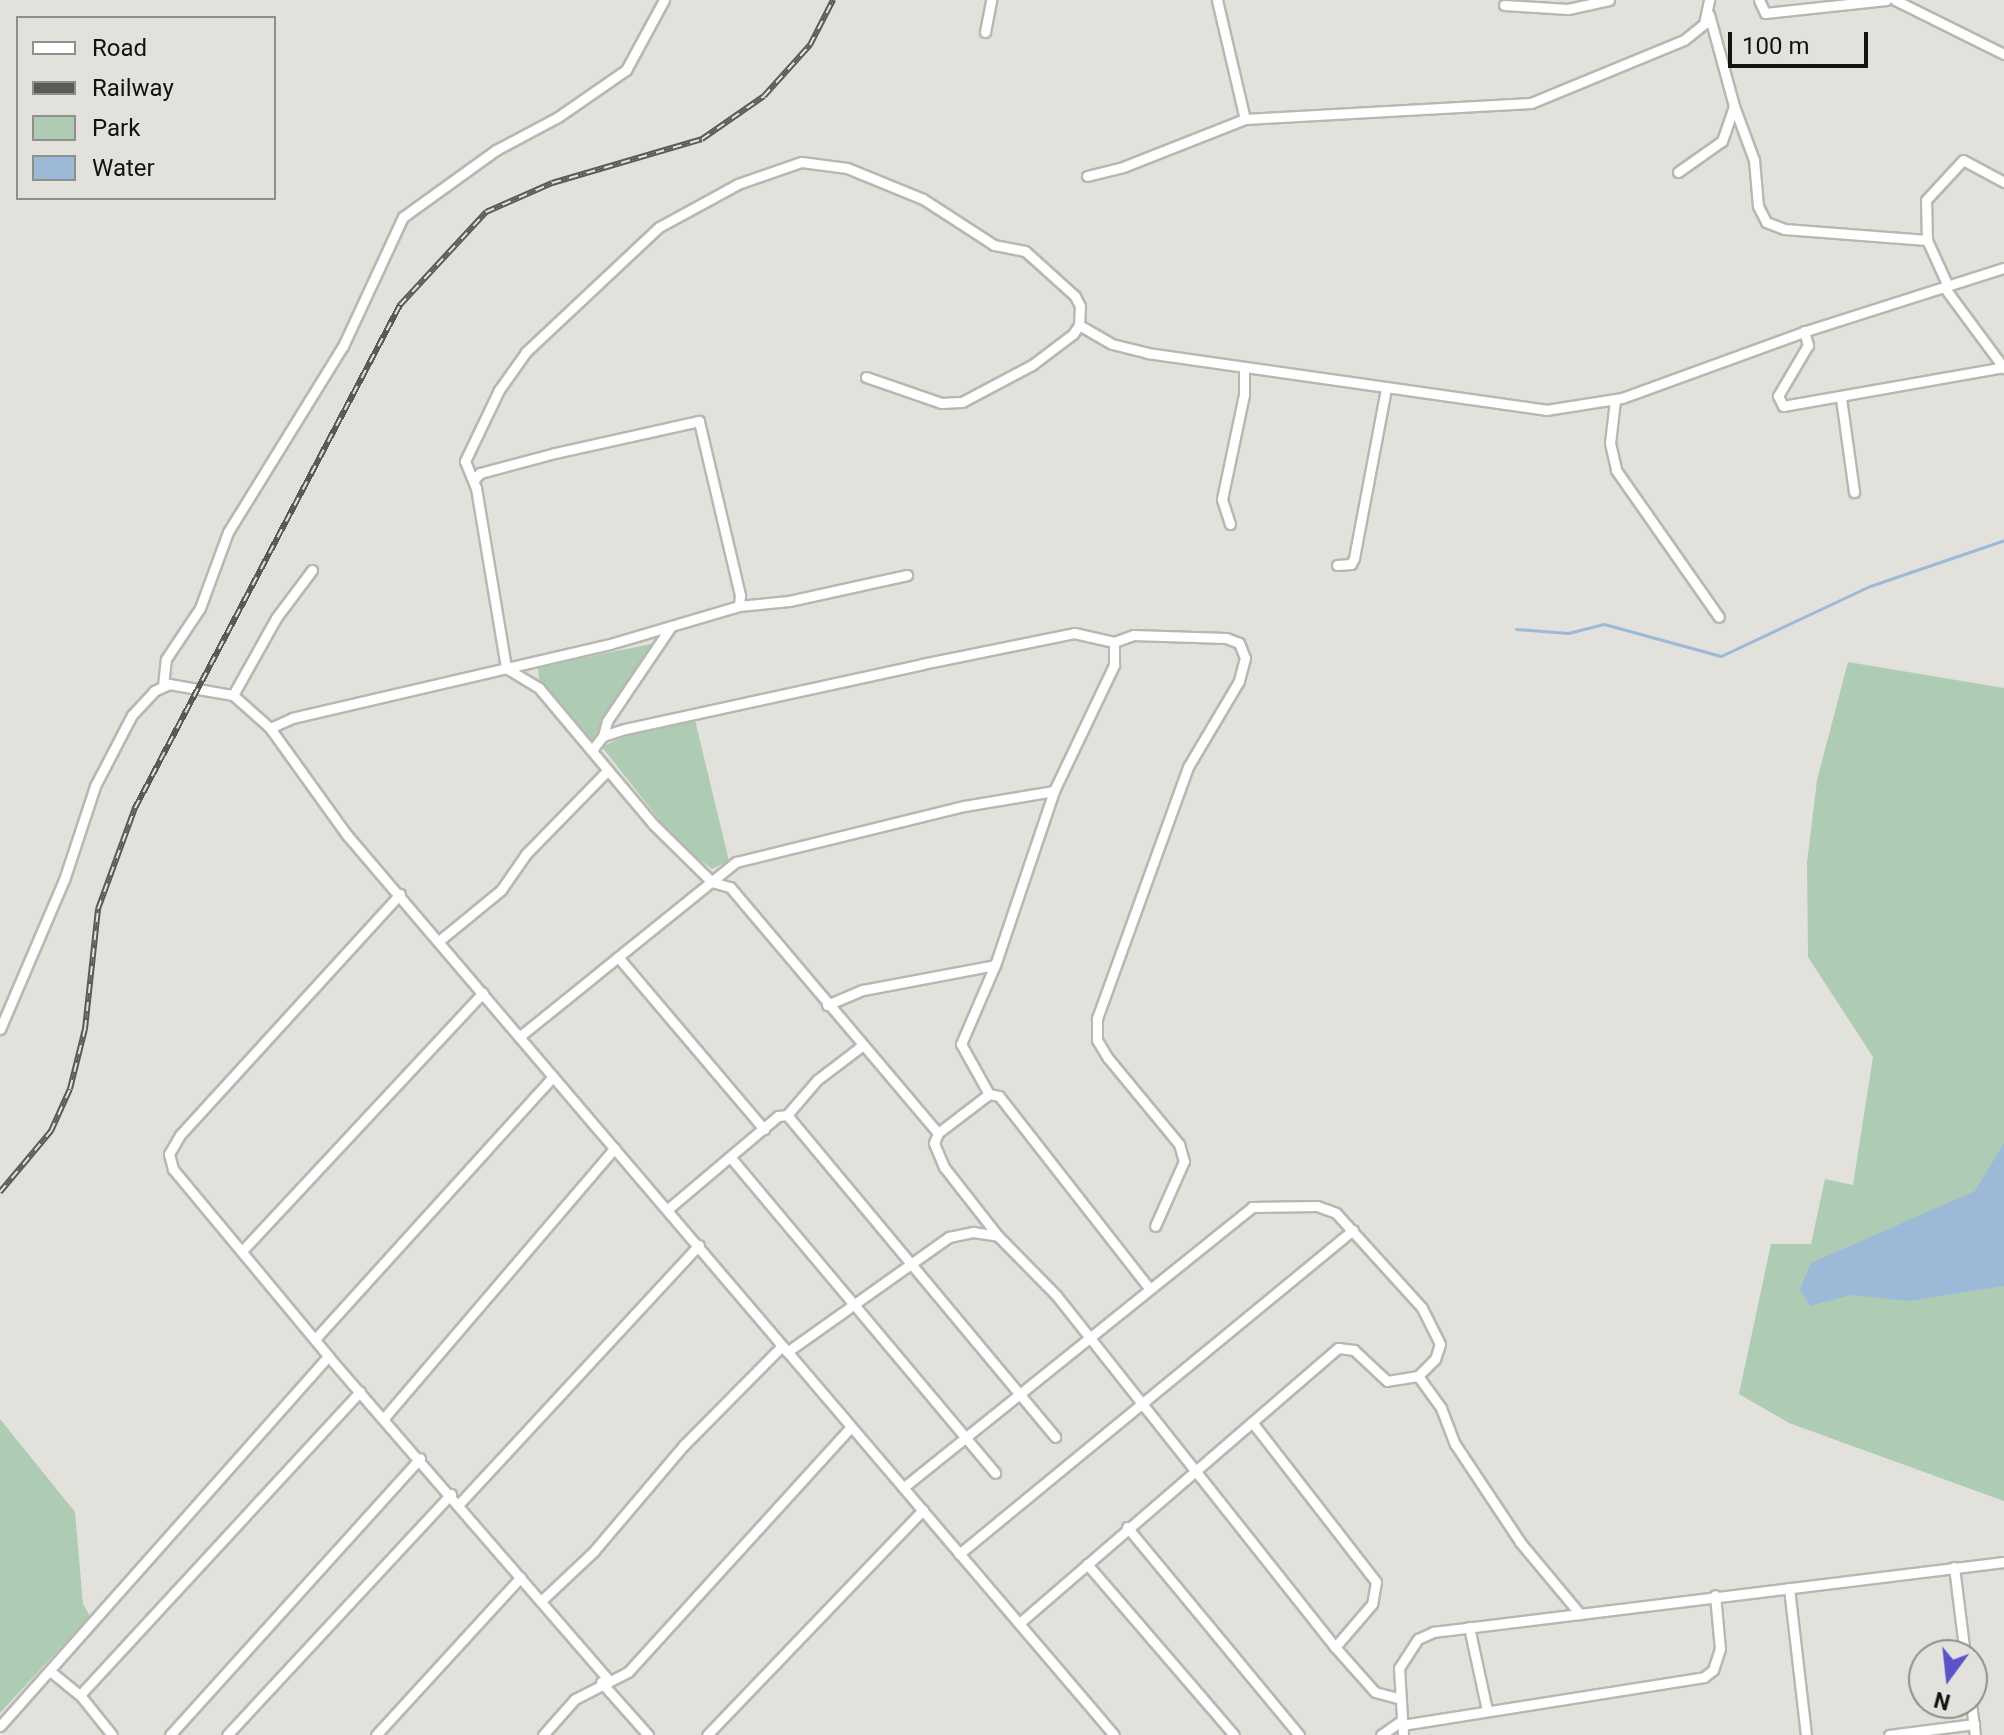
<!DOCTYPE html>
<html>
<head>
<meta charset="utf-8">
<style>
  body { margin:0 }
  #map { position:relative; width:2004px; height:1735px; overflow:hidden; background:#e2e1dc; font-family:Roboto,sans-serif }
  div>[style] { position:absolute }
  [style*='--x'] { left:calc(var(--x)*1px); top:calc(var(--y)*1px); width:calc(var(--w)*1px); rotate:calc(var(--a)*1deg) }
  .green>* { inset:0; background:#aeccb4 }
  .water>* { inset:0; background:#9cbad8 }
  .stream>* { height:3px; margin:-1.5px; padding:0 1.5px; transform-origin:1.5px; border-radius:1.5px; background:#9cbad8 }
  .roads { filter:drop-shadow(2px 0 #b8b7b2) drop-shadow(-2px 0 #b8b7b2) drop-shadow(0 2px #b8b7b2) drop-shadow(0 -2px #b8b7b2) }
  .minor>* { height:9px; margin:-4.5px; padding:0 4.5px; transform-origin:4.5px; border-radius:4.5px; background:#fff }
  .rail>* { height:6px; margin-top:-3px; transform-origin:0; background:repeating-linear-gradient(90deg,#e2e1dc 0 9px,#595956 0 18px); box-sizing:border-box; border-block:2px solid #595956 }
  span { translate:-50% -50%; white-space:nowrap; text-align:center; line-height:1.15; -webkit-text-stroke:8px #e2e1dc; paint-order:stroke }
  .legend { position:absolute; left:16px; top:16px; width:260px; height:184px; box-sizing:border-box; background:#e2e1dc; border:2px solid #8f8e8a; margin:0; padding:10px 14px; list-style:none; font-size:24px; color:#121210 }
  .legend li { display:flex; align-items:center; gap:16px; height:40px }
  .legend b { width:40px; border:2px solid #8f8e8a }
  .north { position:absolute; left:1908px; top:1639px; width:80px; height:80px; box-sizing:border-box; background:#e2e1dc; border:2px solid #8f8e8a; border-radius:50%; rotate:195deg; font-size:22px; font-weight:700; line-height:32px; text-align:center; color:#121210 }
  .north::after { content:''; display:block; margin:auto; width:28px; height:36px; background:#5c52ca; clip-path:polygon(50% 0,100% 100%,50% 72%,0 100%) }
  .scale { position:absolute; left:1728px; top:32px; width:140px; height:36px; box-sizing:border-box; border:4px solid #121210; border-top:0; padding-left:10px; font-size:24px; line-height:28px; white-space:nowrap; color:#121210; -webkit-text-stroke:6px #e2e1dc; paint-order:stroke }
</style>
</head>
<body>
<div id="map">
  <div class="green">
    <i style="clip-path:polygon(656px 643px,593px 742px,539px 679px,538px 667px)"></i>
    <i style="clip-path:polygon(1848px 662px,2004px 688px,2004px 1501px,1789px 1423px,1739px 1394px,1771px 1244px,1811px 1244px,1825px 1179px,1853px 1185px,1873px 1057px,1808px 957px,1807px 863px,1817px 780px)"></i>
    <i style="clip-path:polygon(695px 720px,729px 861px,712px 869px,676px 841px,602px 747px,624px 736px)"></i>
    <i style="clip-path:polygon(0 1419px,75px 1512px,83px 1604px,90px 1616px,0 1713px)"></i>
  </div>
  <div class="water">
    <i style="clip-path:polygon(2004px 1143px,2004px 1286px,1909px 1301px,1851px 1295px,1810px 1306px,1800px 1289px,1811px 1263px,1975px 1191px)"></i>
  </div>
  <div class="stream">
    <i style="--x:1516;--y:629;--w:52;--a:4.4"></i>
    <i style="--x:1568;--y:633;--w:37;--a:-14"></i>
    <i style="--x:1604;--y:624;--w:121;--a:15.3"></i>
    <i style="--x:1721;--y:656;--w:165;--a:-25.2"></i>
    <i style="--x:1870;--y:586;--w:142;--a:-18.9"></i>
  </div>
  <div class="roads">
    <div class="minor">
      <i style="--x:1217;--y:0;--w:122;--a:76.8"></i>
      <i style="--x:1759;--y:0;--w:14;--a:65"></i>
      <i style="--x:1765;--y:13;--w:122;--a:-6.1"></i>
      <i style="--x:1895;--y:0;--w:122;--a:26.4"></i>
      <i style="--x:1504;--y:5;--w:64;--a:3.6"></i>
      <i style="--x:1568;--y:9;--w:42;--a:-12.4"></i>
      <i style="--x:985;--y:32;--w:33;--a:-79"></i>
      <i style="--x:1734;--y:106;--w:58;--a:69.7"></i>
      <i style="--x:1754;--y:160;--w:46;--a:85"></i>
      <i style="--x:1758;--y:206;--w:18;--a:63"></i>
      <i style="--x:1766;--y:222;--w:19;--a:21"></i>
      <i style="--x:1784;--y:229;--w:143;--a:4.4"></i>
      <i style="--x:1927;--y:240;--w:51;--a:65.5"></i>
      <i style="--x:1678;--y:172;--w:54;--a:-35.2"></i>
      <i style="--x:1722;--y:141;--w:37;--a:-71"></i>
      <i style="--x:1734;--y:106;--w:95;--a:-105.2"></i>
      <i style="--x:1087;--y:176;--w:37;--a:-14"></i>
      <i style="--x:1123;--y:167;--w:131;--a:-21.5"></i>
      <i style="--x:1245;--y:119;--w:286;--a:-3.2"></i>
      <i style="--x:1531;--y:103;--w:165;--a:-22.4"></i>
      <i style="--x:1684;--y:40;--w:26;--a:-39"></i>
      <i style="--x:1704;--y:24;--w:25;--a:-78"></i>
      <i style="--x:1927;--y:240;--w:40;--a:-91.4"></i>
      <i style="--x:1926;--y:200;--w:54;--a:-47.2"></i>
      <i style="--x:1963;--y:160;--w:47;--a:28.2"></i>
      <i style="--x:1944;--y:287;--w:101;--a:53.5"></i>
      <i style="--x:1079;--y:325;--w:38;--a:30"></i>
      <i style="--x:1112;--y:344;--w:36;--a:14"></i>
      <i style="--x:1147;--y:353;--w:403;--a:8.1"></i>
      <i style="--x:1546;--y:410;--w:77;--a:-9"></i>
      <i style="--x:1622;--y:398;--w:196;--a:-20"></i>
      <i style="--x:1806;--y:331;--w:208;--a:-17.7"></i>
      <i style="--x:1804;--y:331;--w:15;--a:74"></i>
      <i style="--x:1808;--y:345;--w:59;--a:120.5"></i>
      <i style="--x:1778;--y:396;--w:11;--a:63"></i>
      <i style="--x:1783;--y:406;--w:224;--a:-10"></i>
      <i style="--x:866;--y:377;--w:79;--a:19.1"></i>
      <i style="--x:941;--y:403;--w:21;--a:-3"></i>
      <i style="--x:962;--y:402;--w:79;--a:-27.9"></i>
      <i style="--x:1032;--y:365;--w:51;--a:-37.1"></i>
      <i style="--x:1073;--y:334;--w:11;--a:-56"></i>
      <i style="--x:1079;--y:325;--w:19;--a:-87"></i>
      <i style="--x:1080;--y:306;--w:11;--a:-117"></i>
      <i style="--x:1075;--y:296;--w:67;--a:-138"></i>
      <i style="--x:1025;--y:251;--w:32;--a:-169"></i>
      <i style="--x:994;--y:245;--w:85;--a:-147.1"></i>
      <i style="--x:923;--y:199;--w:82;--a:-157.8"></i>
      <i style="--x:847;--y:168;--w:46;--a:-172.6"></i>
      <i style="--x:801;--y:162;--w:67;--a:160.8"></i>
      <i style="--x:738;--y:184;--w:90;--a:151.4"></i>
      <i style="--x:659;--y:227;--w:183;--a:136.8"></i>
      <i style="--x:526;--y:352;--w:47;--a:125.4"></i>
      <i style="--x:499;--y:390;--w:79;--a:115.6"></i>
      <i style="--x:465;--y:461;--w:29;--a:68"></i>
      <i style="--x:476;--y:488;--w:182;--a:80.5"></i>
      <i style="--x:506;--y:668;--w:39;--a:31"></i>
      <i style="--x:539;--y:688;--w:177;--a:50"></i>
      <i style="--x:653;--y:824;--w:83;--a:44.5"></i>
      <i style="--x:712;--y:882;--w:19;--a:16"></i>
      <i style="--x:730;--y:887;--w:322;--a:49.8"></i>
      <i style="--x:1841;--y:398;--w:95;--a:82.1"></i>
      <i style="--x:1615;--y:400;--w:43;--a:96.6"></i>
      <i style="--x:1610;--y:443;--w:28;--a:77"></i>
      <i style="--x:1616;--y:470;--w:179;--a:55"></i>
      <i style="--x:1230;--y:524;--w:26;--a:-108"></i>
      <i style="--x:1222;--y:499;--w:106;--a:-78.1"></i>
      <i style="--x:1244;--y:395;--w:27;--a:-90"></i>
      <i style="--x:1337;--y:565;--w:14;--a:-4"></i>
      <i style="--x:1351;--y:564;--w:7;--a:-63"></i>
      <i style="--x:1354;--y:558;--w:172;--a:-79.3"></i>
      <i style="--x:739;--y:606;--w:50;--a:-5.7"></i>
      <i style="--x:789;--y:601;--w:121;--a:-12.4"></i>
      <i style="--x:1114;--y:642;--w:20;--a:-20"></i>
      <i style="--x:1133;--y:635;--w:93;--a:1.8"></i>
      <i style="--x:1226;--y:638;--w:14;--a:21"></i>
      <i style="--x:1239;--y:643;--w:16;--a:68"></i>
      <i style="--x:1245;--y:658;--w:24;--a:105"></i>
      <i style="--x:1239;--y:681;--w:100;--a:120.7"></i>
      <i style="--x:1188;--y:767;--w:268;--a:109.9"></i>
      <i style="--x:1097;--y:1019;--w:21;--a:90"></i>
      <i style="--x:1097;--y:1040;--w:21;--a:59"></i>
      <i style="--x:1108;--y:1058;--w:112;--a:50.5"></i>
      <i style="--x:1179;--y:1144;--w:18;--a:74"></i>
      <i style="--x:1184;--y:1161;--w:71;--a:114"></i>
      <i style="--x:163;--y:686;--w:27;--a:-84"></i>
      <i style="--x:166;--y:659;--w:61;--a:-56.3"></i>
      <i style="--x:200;--y:608;--w:81;--a:-69.8"></i>
      <i style="--x:228;--y:532;--w:219;--a:-58.3"></i>
      <i style="--x:343;--y:346;--w:142;--a:-65.1"></i>
      <i style="--x:403;--y:217;--w:115;--a:-35.8"></i>
      <i style="--x:496;--y:150;--w:70;--a:-28"></i>
      <i style="--x:558;--y:117;--w:83;--a:-34.7"></i>
      <i style="--x:626;--y:70;--w:80;--a:-61.5"></i>
      <i style="--x:233;--y:695;--w:88;--a:-60.8"></i>
      <i style="--x:276;--y:618;--w:60;--a:-53.1"></i>
      <i style="--x:270;--y:728;--w:24;--a:-24"></i>
      <i style="--x:292;--y:718;--w:326;--a:-13.1"></i>
      <i style="--x:610;--y:644;--w:134;--a:-16.4"></i>
      <i style="--x:739;--y:606;--w:11;--a:-85"></i>
      <i style="--x:740;--y:595;--w:179;--a:-103.3"></i>
      <i style="--x:699;--y:421;--w:148;--a:167.5"></i>
      <i style="--x:555;--y:453;--w:78;--a:165.1"></i>
      <i style="--x:480;--y:473;--w:9;--a:131"></i>
      <i style="--x:603;--y:736;--w:16;--a:-75"></i>
      <i style="--x:607;--y:721;--w:112;--a:-55.9"></i>
      <i style="--x:592;--y:750;--w:18;--a:-52"></i>
      <i style="--x:603;--y:736;--w:23;--a:-18"></i>
      <i style="--x:625;--y:729;--w:304;--a:-12.3"></i>
      <i style="--x:922;--y:664;--w:155;--a:-11.5"></i>
      <i style="--x:1074;--y:633;--w:41;--a:12.7"></i>
      <i style="--x:1114;--y:642;--w:23;--a:90"></i>
      <i style="--x:1114;--y:665;--w:140;--a:115.5"></i>
      <i style="--x:1054;--y:791;--w:184;--a:108.7"></i>
      <i style="--x:995;--y:965;--w:86;--a:113.3"></i>
      <i style="--x:961;--y:1044;--w:57;--a:60.8"></i>
      <i style="--x:400;--y:894;--w:326;--a:132.4"></i>
      <i style="--x:180;--y:1135;--w:22;--a:120"></i>
      <i style="--x:169;--y:1154;--w:16;--a:75"></i>
      <i style="--x:173;--y:1169;--w:243;--a:50.3"></i>
      <i style="--x:328;--y:1356;--w:429;--a:49.1"></i>
      <i style="--x:440;--y:940;--w:79;--a:-39.3"></i>
      <i style="--x:501;--y:890;--w:44;--a:-55.2"></i>
      <i style="--x:526;--y:854;--w:116;--a:-45.7"></i>
      <i style="--x:618;--y:957;--w:226;--a:49.7"></i>
      <i style="--x:827;--y:1005;--w:39;--a:-23"></i>
      <i style="--x:863;--y:990;--w:134;--a:-10.7"></i>
      <i style="--x:0;--y:1029;--w:162;--a:-66.8"></i>
      <i style="--x:64;--y:880;--w:99;--a:-71.7"></i>
      <i style="--x:95;--y:786;--w:80;--a:-62.5"></i>
      <i style="--x:132;--y:715;--w:33;--a:-47"></i>
      <i style="--x:154;--y:691;--w:17;--a:-25"></i>
      <i style="--x:169;--y:684;--w:65;--a:9.8"></i>
      <i style="--x:233;--y:695;--w:50;--a:41.7"></i>
      <i style="--x:270;--y:728;--w:132;--a:54.3"></i>
      <i style="--x:347;--y:835;--w:1182;--a:49.56"></i>
      <i style="--x:519;--y:1037;--w:279;--a:-38.9"></i>
      <i style="--x:736;--y:862;--w:235;--a:-13.8"></i>
      <i style="--x:964;--y:806;--w:91;--a:-9.5"></i>
      <i style="--x:787;--y:1115;--w:46;--a:-49.4"></i>
      <i style="--x:817;--y:1080;--w:58;--a:-37.3"></i>
      <i style="--x:731;--y:1158;--w:411;--a:50"></i>
      <i style="--x:668;--y:1209;--w:144;--a:-40.2"></i>
      <i style="--x:778;--y:1116;--w:9;--a:-6"></i>
      <i style="--x:787;--y:1115;--w:419;--a:50.2"></i>
      <i style="--x:998;--y:1236;--w:88;--a:-128"></i>
      <i style="--x:944;--y:1167;--w:26;--a:-113"></i>
      <i style="--x:934;--y:1143;--w:11;--a:-68"></i>
      <i style="--x:938;--y:1133;--w:64;--a:-37.4"></i>
      <i style="--x:989;--y:1094;--w:10;--a:11"></i>
      <i style="--x:999;--y:1096;--w:244;--a:52"></i>
      <i style="--x:242;--y:1251;--w:353;--a:-47"></i>
      <i style="--x:316;--y:1338;--w:353;--a:-47.8"></i>
      <i style="--x:787;--y:1352;--w:199;--a:-35.4"></i>
      <i style="--x:949;--y:1237;--w:25;--a:-12"></i>
      <i style="--x:973;--y:1232;--w:25;--a:9"></i>
      <i style="--x:998;--y:1236;--w:83;--a:45.5"></i>
      <i style="--x:1056;--y:1295;--w:449;--a:51.6"></i>
      <i style="--x:1335;--y:1647;--w:60;--a:48.4"></i>
      <i style="--x:1375;--y:1692;--w:24;--a:15"></i>
      <i style="--x:1418;--y:1376;--w:39;--a:54"></i>
      <i style="--x:1441;--y:1408;--w:39;--a:69"></i>
      <i style="--x:1455;--y:1444;--w:118;--a:56.4"></i>
      <i style="--x:1520;--y:1542;--w:94;--a:50.2"></i>
      <i style="--x:384;--y:1418;--w:355;--a:-49.5"></i>
      <i style="--x:1252;--y:1422;--w:202;--a:52.2"></i>
      <i style="--x:1376;--y:1582;--w:22;--a:100"></i>
      <i style="--x:1372;--y:1604;--w:57;--a:130.7"></i>
      <i style="--x:904;--y:1487;--w:447;--a:-38.8"></i>
      <i style="--x:1252;--y:1207;--w:65;--a:-0.9"></i>
      <i style="--x:1317;--y:1206;--w:20;--a:20"></i>
      <i style="--x:1336;--y:1213;--w:128;--a:47.8"></i>
      <i style="--x:1422;--y:1308;--w:40;--a:63.4"></i>
      <i style="--x:1440;--y:1344;--w:16;--a:108"></i>
      <i style="--x:1435;--y:1359;--w:24;--a:135"></i>
      <i style="--x:1418;--y:1376;--w:31;--a:171"></i>
      <i style="--x:1387;--y:1381;--w:45;--a:-136.8"></i>
      <i style="--x:1354;--y:1350;--w:16;--a:-173"></i>
      <i style="--x:1338;--y:1348;--w:421;--a:139.2"></i>
      <i style="--x:459;--y:1504;--w:353;--a:-47.2"></i>
      <i style="--x:1127;--y:1527;--w:270;--a:50.4"></i>
      <i style="--x:959;--y:1554;--w:510;--a:-39.43"></i>
      <i style="--x:1087;--y:1564;--w:225;--a:49.3"></i>
      <i style="--x:1954;--y:1567;--w:89;--a:82.9"></i>
      <i style="--x:1789;--y:1588;--w:148;--a:83.4"></i>
      <i style="--x:541;--y:1601;--w:73;--a:-43.3"></i>
      <i style="--x:594;--y:1551;--w:138;--a:-49.7"></i>
      <i style="--x:683;--y:1446;--w:141;--a:-45.3"></i>
      <i style="--x:1469;--y:1627;--w:85;--a:77.8"></i>
      <i style="--x:50;--y:1671;--w:38;--a:39"></i>
      <i style="--x:80;--y:1695;--w:51;--a:51.3"></i>
      <i style="--x:601;--y:1682;--w:71;--a:48.4"></i>
      <i style="--x:80;--y:1695;--w:413;--a:-47.3"></i>
      <i style="--x:1971;--y:1703;--w:32;--a:83"></i>
      <i style="--x:1402;--y:1725;--w:306;--a:-9"></i>
      <i style="--x:1704;--y:1677;--w:11;--a:-38"></i>
      <i style="--x:1713;--y:1670;--w:22;--a:-72"></i>
      <i style="--x:1720;--y:1649;--w:54;--a:-95.3"></i>
      <i style="--x:0;--y:1726;--w:494;--a:-48.4"></i>
      <i style="--x:170;--y:1735;--w:373;--a:-47.9"></i>
      <i style="--x:227;--y:1735;--w:329;--a:-47.1"></i>
      <i style="--x:376;--y:1735;--w:214;--a:-47.5"></i>
      <i style="--x:543;--y:1735;--w:48;--a:-48.4"></i>
      <i style="--x:575;--y:1699;--w:59;--a:-27"></i>
      <i style="--x:628;--y:1672;--w:328;--a:-47.7"></i>
      <i style="--x:707;--y:1735;--w:312;--a:-46.2"></i>
      <i style="--x:1381;--y:1735;--w:24;--a:-35"></i>
      <i style="--x:1403;--y:1735;--w:67;--a:-93.4"></i>
      <i style="--x:1399;--y:1668;--w:35;--a:-57"></i>
      <i style="--x:1418;--y:1639;--w:17;--a:-25"></i>
      <i style="--x:1433;--y:1632;--w:575;--a:-6.99"></i>
      <i style="--x:1889;--y:1735;--w:86;--a:-7.4"></i>
    </div>
  </div>
  <div class="rail">
    <i style="--x:0;--y:1192;--w:80;--a:-50.1"></i>
    <i style="--x:51;--y:1131;--w:46;--a:-65.7"></i>
    <i style="--x:70;--y:1089;--w:62;--a:-76"></i>
    <i style="--x:85;--y:1029;--w:121;--a:-83.8"></i>
    <i style="--x:98;--y:909;--w:108;--a:-69.9"></i>
    <i style="--x:135;--y:808;--w:569;--a:-62.22"></i>
    <i style="--x:400;--y:305;--w:127;--a:-47.2"></i>
    <i style="--x:486;--y:212;--w:72;--a:-23.7"></i>
    <i style="--x:552;--y:183;--w:156;--a:-16.3"></i>
    <i style="--x:702;--y:139;--w:75;--a:-34.7"></i>
    <i style="--x:764;--y:96;--w:69;--a:-48"></i>
    <i style="--x:810;--y:45;--w:51;--a:-62.9"></i>
  </div>
  <ul class="legend">
  <li><b style="height:10px;background:#fff"></b>Road</li>
  <li><b style="height:10px;background:#595956"></b>Railway</li>
  <li><b style="height:22px;background:#aeccb4"></b>Park</li>
  <li><b style="height:22px;background:#9cbad8"></b>Water</li>
  </ul>
  <div class="north">N</div>
  <div class="scale">100 m</div>
</div>
</body>
</html>
